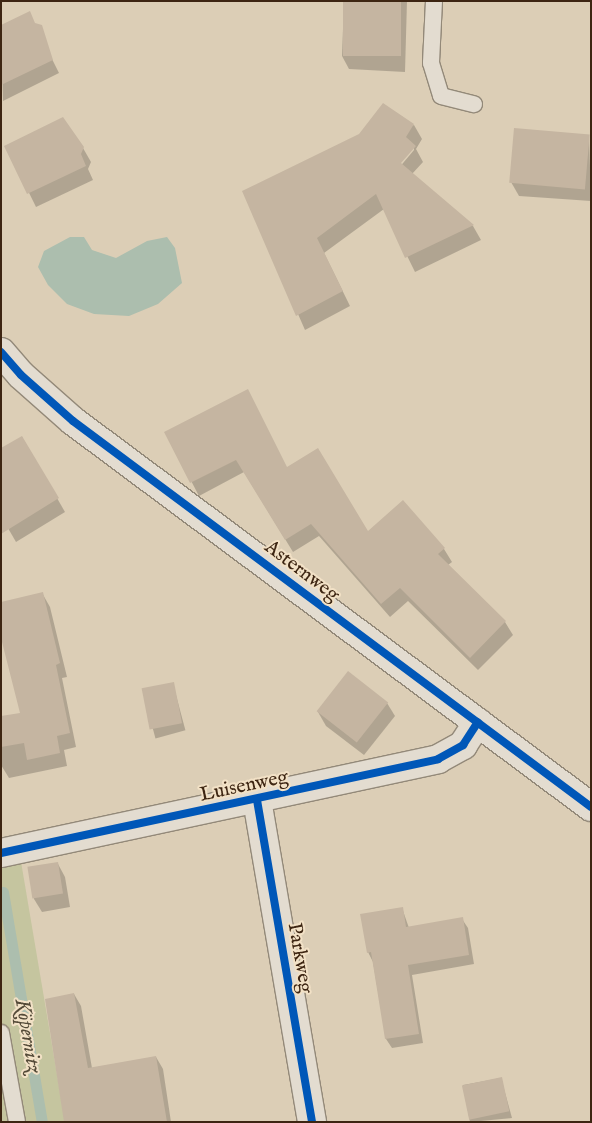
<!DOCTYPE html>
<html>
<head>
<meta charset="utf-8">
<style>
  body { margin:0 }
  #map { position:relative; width:592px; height:1123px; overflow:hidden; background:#dcceb6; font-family:"IM FELL English",serif }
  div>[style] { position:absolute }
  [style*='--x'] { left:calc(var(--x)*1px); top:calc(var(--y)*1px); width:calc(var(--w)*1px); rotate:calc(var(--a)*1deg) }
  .green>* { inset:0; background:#c5c59f }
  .water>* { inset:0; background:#acbeae }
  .shadow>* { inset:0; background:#0003; transform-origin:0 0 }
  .stream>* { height:11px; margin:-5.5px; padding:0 5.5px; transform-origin:5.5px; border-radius:5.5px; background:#acbeae }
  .building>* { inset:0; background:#c5b5a1; transform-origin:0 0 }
  .roads { filter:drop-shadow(1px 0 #938979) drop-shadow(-1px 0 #938979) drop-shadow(0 1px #938979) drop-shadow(0 -1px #938979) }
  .service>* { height:16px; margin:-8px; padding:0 8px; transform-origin:8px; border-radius:8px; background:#e3dcd0 }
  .minor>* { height:28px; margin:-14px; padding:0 14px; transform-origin:14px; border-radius:14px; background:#e3dcd0 }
  .cycleway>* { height:8px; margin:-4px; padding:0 4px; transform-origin:4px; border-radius:4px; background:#0057b8 }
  span { translate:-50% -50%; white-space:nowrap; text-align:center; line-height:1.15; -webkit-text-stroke:4px #f2e1c6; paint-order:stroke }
  .street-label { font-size:20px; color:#3d2512 }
  .water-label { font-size:21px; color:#544a38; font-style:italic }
  .frame { position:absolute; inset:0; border:2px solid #3d2512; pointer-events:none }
</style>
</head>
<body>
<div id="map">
  <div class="green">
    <i style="clip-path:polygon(17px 838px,65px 1122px,1px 1122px,1px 842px)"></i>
  </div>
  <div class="water">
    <i style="clip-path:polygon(70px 237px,84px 237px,92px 250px,116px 258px,147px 241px,167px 237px,175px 248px,182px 283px,158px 304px,129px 316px,94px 314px,67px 304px,48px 285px,38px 267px,44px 251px)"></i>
  </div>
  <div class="shadow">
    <i style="clip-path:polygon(344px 1px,407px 1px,405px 72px,349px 69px,342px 56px)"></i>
    <i style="clip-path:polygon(29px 13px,59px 73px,3px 101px,1px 26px)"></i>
    <i style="clip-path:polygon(evenodd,414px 125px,422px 139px,416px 149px,423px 162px,412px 174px,473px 226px,481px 240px,415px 272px,384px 209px,324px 253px,350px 306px,305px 330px,244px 191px,414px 125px,414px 146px,414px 150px,398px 169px,396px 167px,414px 146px)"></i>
    <i style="clip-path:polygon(589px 135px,591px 201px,519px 196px,511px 182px)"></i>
    <i style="clip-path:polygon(6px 146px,83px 148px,91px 162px,88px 169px,93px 180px,36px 207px)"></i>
    <i style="clip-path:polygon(166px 433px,287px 469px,368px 533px,403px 502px,444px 549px,452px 562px,448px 565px,505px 622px,513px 635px,478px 670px,408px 601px,390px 617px,319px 536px,293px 552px,244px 472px,199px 496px)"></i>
    <i style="clip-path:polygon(22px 437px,65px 512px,16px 542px,1px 516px)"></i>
    <i style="clip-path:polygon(42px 593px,50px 607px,67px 677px,62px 678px,76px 747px,64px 750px,67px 766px,9px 778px,1px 765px,2px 718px,21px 714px)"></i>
    <i style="left:173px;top:684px;width:48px;height:31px;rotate:75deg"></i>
    <i style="clip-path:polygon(387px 703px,395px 716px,364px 755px,326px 726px,318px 712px)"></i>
    <i style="clip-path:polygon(58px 864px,65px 877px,70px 907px,42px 912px,34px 899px,29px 869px)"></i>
    <i style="clip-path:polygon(402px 908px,409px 928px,462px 919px,468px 928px,474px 964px,412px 975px,423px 1043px,392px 1048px,386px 1039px,373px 962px,368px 952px)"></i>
    <i style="clip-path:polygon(74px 994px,81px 1006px,92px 1068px,156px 1057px,163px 1069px,171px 1122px,66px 1122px)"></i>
    <i style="clip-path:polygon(501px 1078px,512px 1118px,470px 1122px,463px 1085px)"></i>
  </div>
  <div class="stream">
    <i style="--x:3;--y:892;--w:233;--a:80.4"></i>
  </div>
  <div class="building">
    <i style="left:343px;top:1px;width:58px;height:55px"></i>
    <i style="clip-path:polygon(30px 11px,35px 23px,42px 25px,53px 60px,1px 85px,1px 25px)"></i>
    <i style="clip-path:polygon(383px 103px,414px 124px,406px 137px,416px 146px,401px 163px,474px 225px,405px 258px,376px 194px,317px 238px,343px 291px,296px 316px,242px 191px,359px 134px)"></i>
    <i style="clip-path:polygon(63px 117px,84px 147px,81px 154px,86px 166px,27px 194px,4px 146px)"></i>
    <i style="left:514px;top:128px;width:76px;height:55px;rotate:5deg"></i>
    <i style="clip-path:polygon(248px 389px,287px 467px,318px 448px,368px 531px,403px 500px,445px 548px,438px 554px,506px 621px,470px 658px,400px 588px,381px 604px,311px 524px,285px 540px,236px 460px,190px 483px,164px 432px)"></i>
    <i style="clip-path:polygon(22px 436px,59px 498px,1px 534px,1px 448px)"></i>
    <i style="clip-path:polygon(43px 592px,60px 663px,56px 665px,70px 733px,57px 736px,60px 753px,27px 760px,24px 743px,1px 747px,1px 716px,20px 713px,1px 638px,1px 602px)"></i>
    <i style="left:348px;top:671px;width:51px;height:51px;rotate:38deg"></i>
    <i style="left:174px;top:682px;width:42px;height:33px;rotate:79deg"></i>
    <i style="left:58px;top:862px;width:32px;height:31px;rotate:81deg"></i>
    <i style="clip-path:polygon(403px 907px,406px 927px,463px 917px,469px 955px,408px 965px,419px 1034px,385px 1039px,371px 952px,367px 953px,360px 914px)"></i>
    <i style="clip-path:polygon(74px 993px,88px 1068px,156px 1056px,167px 1122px,64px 1122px,45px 999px)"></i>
    <i style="left:502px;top:1077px;width:35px;height:41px;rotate:78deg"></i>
  </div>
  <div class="roads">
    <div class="service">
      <i style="--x:434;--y:1;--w:62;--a:92.8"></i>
      <i style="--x:431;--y:63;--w:34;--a:73"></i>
      <i style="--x:441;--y:96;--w:34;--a:14"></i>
      <i style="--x:1;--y:1033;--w:90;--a:79.8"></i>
    </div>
    <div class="minor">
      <i style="--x:1;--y:352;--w:30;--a:49"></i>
      <i style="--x:21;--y:375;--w:69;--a:41.5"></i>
      <i style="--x:73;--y:421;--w:646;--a:36.69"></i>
      <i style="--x:257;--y:800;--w:327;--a:80.3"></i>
      <i style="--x:1;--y:853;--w:447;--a:-12.1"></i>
      <i style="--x:438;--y:759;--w:29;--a:-29"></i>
      <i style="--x:463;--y:745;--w:27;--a:-57"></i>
    </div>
  </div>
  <div class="cycleway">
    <i style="--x:1;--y:352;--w:30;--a:49"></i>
    <i style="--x:21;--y:375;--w:69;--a:41.5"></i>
    <i style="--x:73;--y:421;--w:646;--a:36.69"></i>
    <i style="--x:257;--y:800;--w:327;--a:80.3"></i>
    <i style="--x:1;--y:853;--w:447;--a:-12.1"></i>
    <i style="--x:438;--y:759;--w:29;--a:-29"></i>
    <i style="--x:463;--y:745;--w:27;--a:-57"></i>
  </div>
  <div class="street-label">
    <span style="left:302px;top:571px;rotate:37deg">Asternweg</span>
    <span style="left:244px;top:786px;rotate:-12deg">Luisenweg</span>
    <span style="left:300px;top:958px;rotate:80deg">Parkweg</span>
  </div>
  <div class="water-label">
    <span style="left:27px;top:1036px;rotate:80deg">Köpernitz</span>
  </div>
  <div class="frame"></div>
</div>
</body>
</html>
